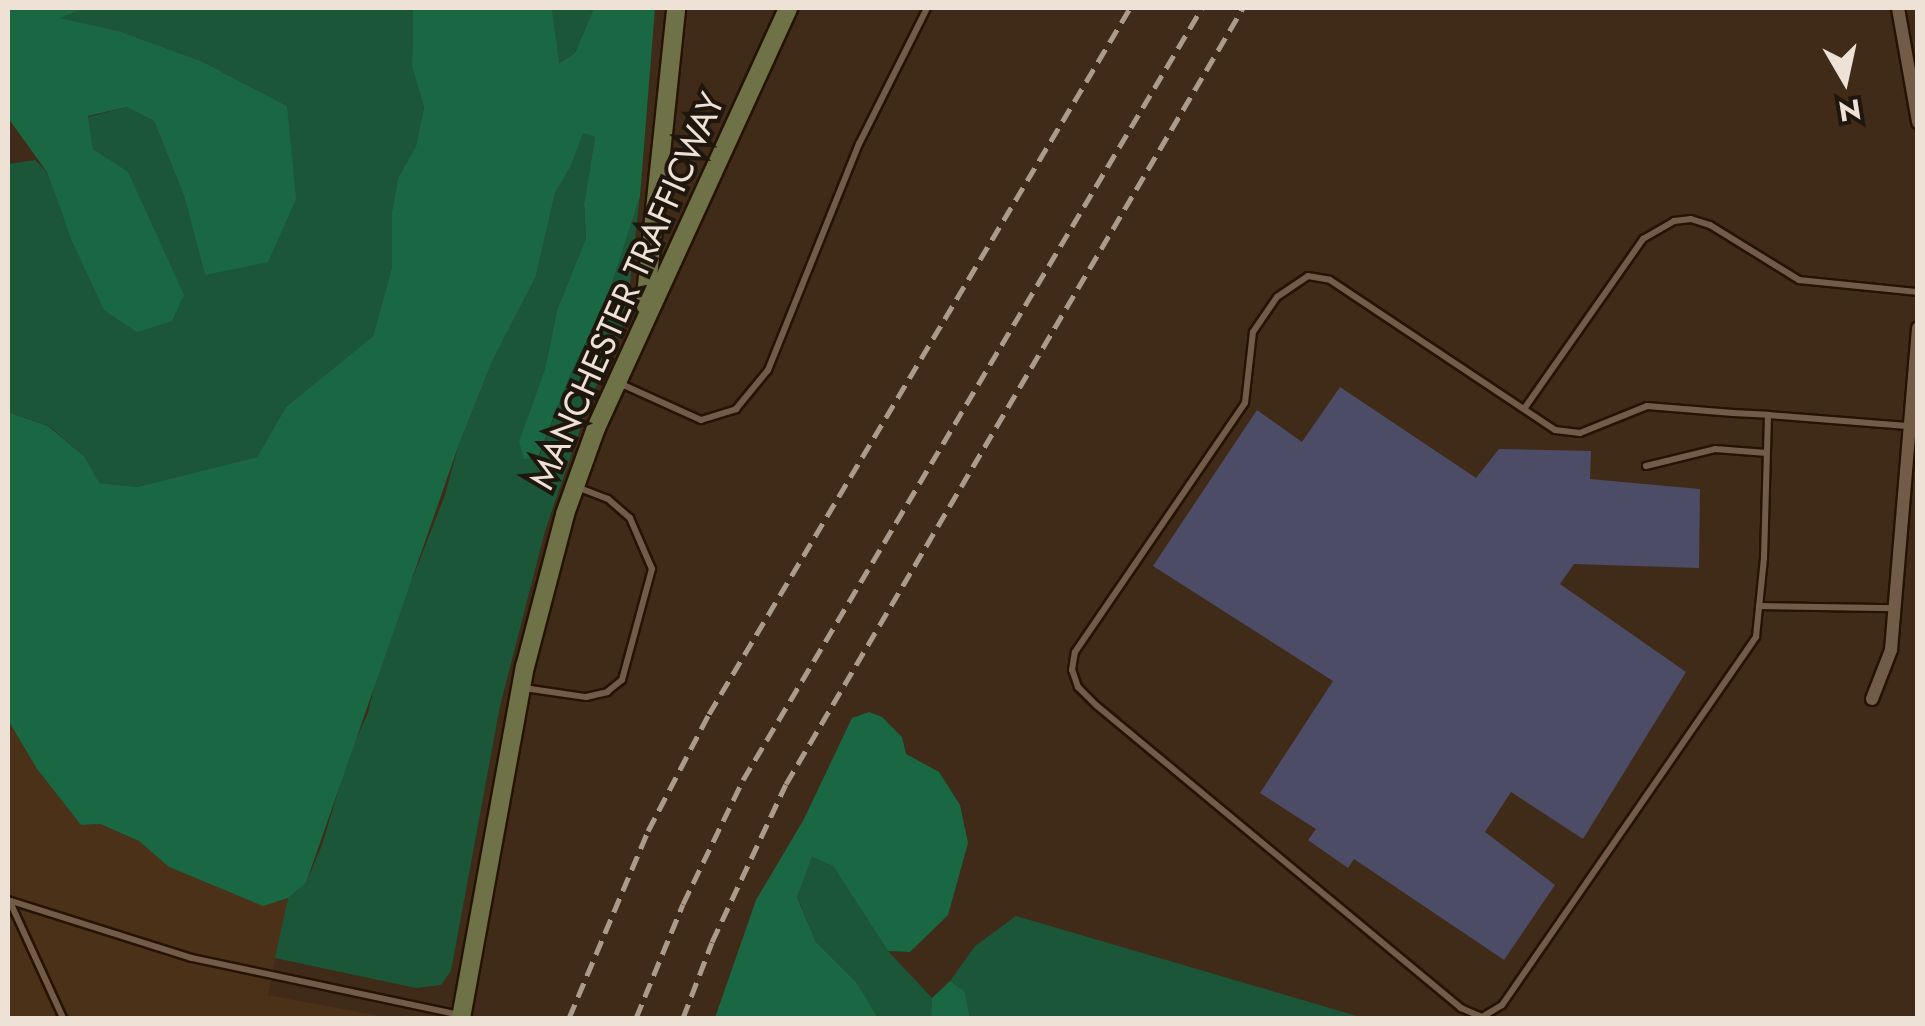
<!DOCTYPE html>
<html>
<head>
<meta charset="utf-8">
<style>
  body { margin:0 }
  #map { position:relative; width:1925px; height:1026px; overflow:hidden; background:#3f2b17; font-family:Jost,sans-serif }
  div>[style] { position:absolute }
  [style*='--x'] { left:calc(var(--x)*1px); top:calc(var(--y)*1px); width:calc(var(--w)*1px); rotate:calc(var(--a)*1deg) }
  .built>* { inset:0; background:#4a3117 }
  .green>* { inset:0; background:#1b5639 }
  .forest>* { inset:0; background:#196843 }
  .building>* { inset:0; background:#4d4c66 }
  .roads { filter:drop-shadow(2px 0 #251302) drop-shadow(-2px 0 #251302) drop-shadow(0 2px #251302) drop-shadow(0 -2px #251302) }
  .service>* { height:6px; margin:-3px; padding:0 3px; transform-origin:3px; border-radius:3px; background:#735c47 }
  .minor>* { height:12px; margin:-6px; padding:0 6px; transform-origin:6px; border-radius:6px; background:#735c47 }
  .secondary>* { height:18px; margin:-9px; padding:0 9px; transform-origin:9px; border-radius:9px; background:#6e7246 }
  .rail>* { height:5px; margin-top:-2.5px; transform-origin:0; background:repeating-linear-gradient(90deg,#ab9b8c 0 15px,transparent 0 23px) }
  span { translate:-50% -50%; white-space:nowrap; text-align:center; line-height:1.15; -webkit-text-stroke:8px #1f160d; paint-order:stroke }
  .street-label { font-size:35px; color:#eee1d5 }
  .frame { position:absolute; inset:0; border:10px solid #eee1d5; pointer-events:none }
  .north { position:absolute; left:1795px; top:30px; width:100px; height:100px; -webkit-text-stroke:8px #1f160d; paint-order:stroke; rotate:171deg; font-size:28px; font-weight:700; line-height:40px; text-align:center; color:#eee1d5 }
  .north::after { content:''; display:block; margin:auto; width:35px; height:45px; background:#eee1d5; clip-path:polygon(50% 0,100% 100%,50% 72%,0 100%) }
</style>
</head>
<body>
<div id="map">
  <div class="built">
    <i style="clip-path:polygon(8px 720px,37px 769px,81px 825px,99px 824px,139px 841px,169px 867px,262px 905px,288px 898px,268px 995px,391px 1018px,8px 1018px)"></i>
  </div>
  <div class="green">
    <i style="clip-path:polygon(86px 8px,413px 8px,412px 67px,424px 107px,416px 146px,398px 178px,392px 211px,392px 267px,373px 336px,286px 407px,257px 457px,137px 487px,98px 483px,84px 456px,49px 426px,8px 412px,8px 164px,35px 160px,47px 172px,71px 239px,128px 173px,93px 149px,88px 117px,127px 107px,154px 121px,184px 196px,205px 275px,287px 106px,201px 61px,119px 31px,57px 18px)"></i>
    <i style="clip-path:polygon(552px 8px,594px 8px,575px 53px,558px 63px)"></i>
    <i style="clip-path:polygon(583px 132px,595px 137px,584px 204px,586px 238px,557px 310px,545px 369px,519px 441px,539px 457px,571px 373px,608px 296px,640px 196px,626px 317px,591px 398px,545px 531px,500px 706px,451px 971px,441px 985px,416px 988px,275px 958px,288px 898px,306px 883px,322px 845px,350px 752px,368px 713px,380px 662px,445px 495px,458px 447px,491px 364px,536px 276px,555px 193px,571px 166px)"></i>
    <i style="clip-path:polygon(812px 857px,833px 866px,888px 951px,932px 998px,931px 1018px,878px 1018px,857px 983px,816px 942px,797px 896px)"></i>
    <i style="clip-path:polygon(1016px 916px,1364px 1018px,970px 1018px,965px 993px,950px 981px,975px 946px)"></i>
  </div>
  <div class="forest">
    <i style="clip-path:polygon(8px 8px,86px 8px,59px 18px,119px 31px,201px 61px,287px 106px,296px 199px,268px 262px,205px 275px,184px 196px,154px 121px,127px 107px,88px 116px,93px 149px,128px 172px,184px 295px,172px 321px,137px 332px,104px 310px,71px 239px,47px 172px,8px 118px)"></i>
    <i style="clip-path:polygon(413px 8px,552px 8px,559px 63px,575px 53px,594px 8px,655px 8px,640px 196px,608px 296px,571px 373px,538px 457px,524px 459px,519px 441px,545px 369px,557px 310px,586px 238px,584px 204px,595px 137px,583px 133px,571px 166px,555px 193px,536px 276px,491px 364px,458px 447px,306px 883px,288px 898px,263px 906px,169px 867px,139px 841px,100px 824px,81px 825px,37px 769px,8px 720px,8px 412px,48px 426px,84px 456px,99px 483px,137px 487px,257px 457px,286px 407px,373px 336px,392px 267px,392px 211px,398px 178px,416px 146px,424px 107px,412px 67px)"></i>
    <i style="clip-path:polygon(869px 712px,882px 717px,902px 737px,906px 754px,939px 772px,960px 805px,968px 843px,948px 915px,910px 952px,888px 951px,833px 866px,812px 857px,797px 897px,816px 942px,857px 983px,878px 1018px,715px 1018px,756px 900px,804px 819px,852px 718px)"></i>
    <i style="clip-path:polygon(950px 981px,965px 992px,970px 1018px,931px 1018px,932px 998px)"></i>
  </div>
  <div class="building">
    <i style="clip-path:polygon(1340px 387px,1476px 478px,1499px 449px,1591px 451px,1590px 479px,1700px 489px,1699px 568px,1574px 564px,1560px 584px,1686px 672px,1583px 839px,1511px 792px,1485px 832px,1555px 885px,1504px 960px,1354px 859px,1348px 868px,1308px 840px,1316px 829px,1260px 793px,1333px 681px,1153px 566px,1257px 410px,1302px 442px)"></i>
  </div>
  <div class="roads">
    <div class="service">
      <i style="--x:619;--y:383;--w:90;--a:24.3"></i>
      <i style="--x:701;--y:420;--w:37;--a:-17"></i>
      <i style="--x:736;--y:409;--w:50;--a:-50.6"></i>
      <i style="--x:768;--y:370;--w:244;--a:-68.1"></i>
      <i style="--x:859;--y:144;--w:152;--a:-63.4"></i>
      <i style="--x:1524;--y:409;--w:208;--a:-55"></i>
      <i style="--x:1643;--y:239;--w:36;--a:-30"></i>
      <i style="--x:1674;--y:221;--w:17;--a:-7"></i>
      <i style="--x:1691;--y:219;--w:20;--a:18"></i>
      <i style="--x:1710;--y:225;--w:105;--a:31.7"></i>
      <i style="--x:1799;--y:280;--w:120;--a:5.8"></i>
      <i style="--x:1768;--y:415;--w:143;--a:91.6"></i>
      <i style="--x:1764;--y:558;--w:79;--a:95.8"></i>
      <i style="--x:1756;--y:637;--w:447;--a:124.6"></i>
      <i style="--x:1502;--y:1005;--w:23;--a:149"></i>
      <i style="--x:1482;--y:1017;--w:23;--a:-157"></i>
      <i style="--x:1461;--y:1008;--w:473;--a:-140.3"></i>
      <i style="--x:1097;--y:706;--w:27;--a:-135"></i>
      <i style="--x:1078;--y:687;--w:18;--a:-109"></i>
      <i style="--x:1072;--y:670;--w:18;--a:-81"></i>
      <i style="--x:1075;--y:652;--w:301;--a:-55.7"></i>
      <i style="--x:1245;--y:403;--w:71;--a:-83.6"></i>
      <i style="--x:1253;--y:332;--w:42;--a:-55.6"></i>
      <i style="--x:1277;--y:297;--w:37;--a:-34"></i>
      <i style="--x:1308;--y:276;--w:22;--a:10"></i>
      <i style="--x:1330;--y:280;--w:270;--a:33.7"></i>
      <i style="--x:1555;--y:430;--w:25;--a:7"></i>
      <i style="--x:1580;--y:433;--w:72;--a:-21.9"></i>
      <i style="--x:1647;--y:406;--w:86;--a:4.7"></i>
      <i style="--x:1733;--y:413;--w:35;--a:3"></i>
      <i style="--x:1768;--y:415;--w:140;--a:4.5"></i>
      <i style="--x:1646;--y:466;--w:71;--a:-13.8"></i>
      <i style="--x:1715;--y:449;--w:52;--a:4.4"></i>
      <i style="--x:1759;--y:606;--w:134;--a:0.9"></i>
      <i style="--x:524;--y:688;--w:63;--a:8.3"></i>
      <i style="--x:586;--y:697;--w:22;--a:-13"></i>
      <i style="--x:607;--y:692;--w:19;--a:-39"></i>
      <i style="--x:622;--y:680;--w:115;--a:-74.9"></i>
      <i style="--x:652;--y:569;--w:56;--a:-113.3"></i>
      <i style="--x:630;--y:518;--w:29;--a:-139"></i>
      <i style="--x:608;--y:499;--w:34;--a:-159"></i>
      <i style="--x:8;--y:900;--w:193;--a:17.5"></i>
      <i style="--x:192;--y:958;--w:274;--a:12"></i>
      <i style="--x:10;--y:902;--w:128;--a:65.4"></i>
    </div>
    <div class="minor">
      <i style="--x:1898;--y:8;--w:116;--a:80"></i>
      <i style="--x:1872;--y:699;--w:53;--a:-68.8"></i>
      <i style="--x:1891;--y:650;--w:323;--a:-85.2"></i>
    </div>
    <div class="secondary">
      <i style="--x:645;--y:305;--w:299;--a:-84"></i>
      <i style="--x:461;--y:1018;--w:357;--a:-79.7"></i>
      <i style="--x:525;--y:667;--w:158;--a:-75.3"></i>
      <i style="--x:565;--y:514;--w:91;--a:-70.2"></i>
      <i style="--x:596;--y:428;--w:462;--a:-65.4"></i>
    </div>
  </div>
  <div class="rail">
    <i style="--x:569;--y:1018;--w:203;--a:-67.1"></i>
    <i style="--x:648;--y:831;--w:132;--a:-62.5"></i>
    <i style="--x:709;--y:714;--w:822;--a:-59.19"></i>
    <i style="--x:636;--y:1018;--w:123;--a:-67.6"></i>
    <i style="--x:683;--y:904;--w:138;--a:-64.2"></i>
    <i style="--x:743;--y:780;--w:898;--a:-59.27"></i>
    <i style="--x:683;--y:1018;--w:81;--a:-69.1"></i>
    <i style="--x:712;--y:942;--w:174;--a:-64.9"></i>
    <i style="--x:786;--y:784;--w:901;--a:-59.51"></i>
  </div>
  <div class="street-label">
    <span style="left:627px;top:291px;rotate:-66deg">MANCHESTER TRAFFICWAY</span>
  </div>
  <div class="frame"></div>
  <div class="north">N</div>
</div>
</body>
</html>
